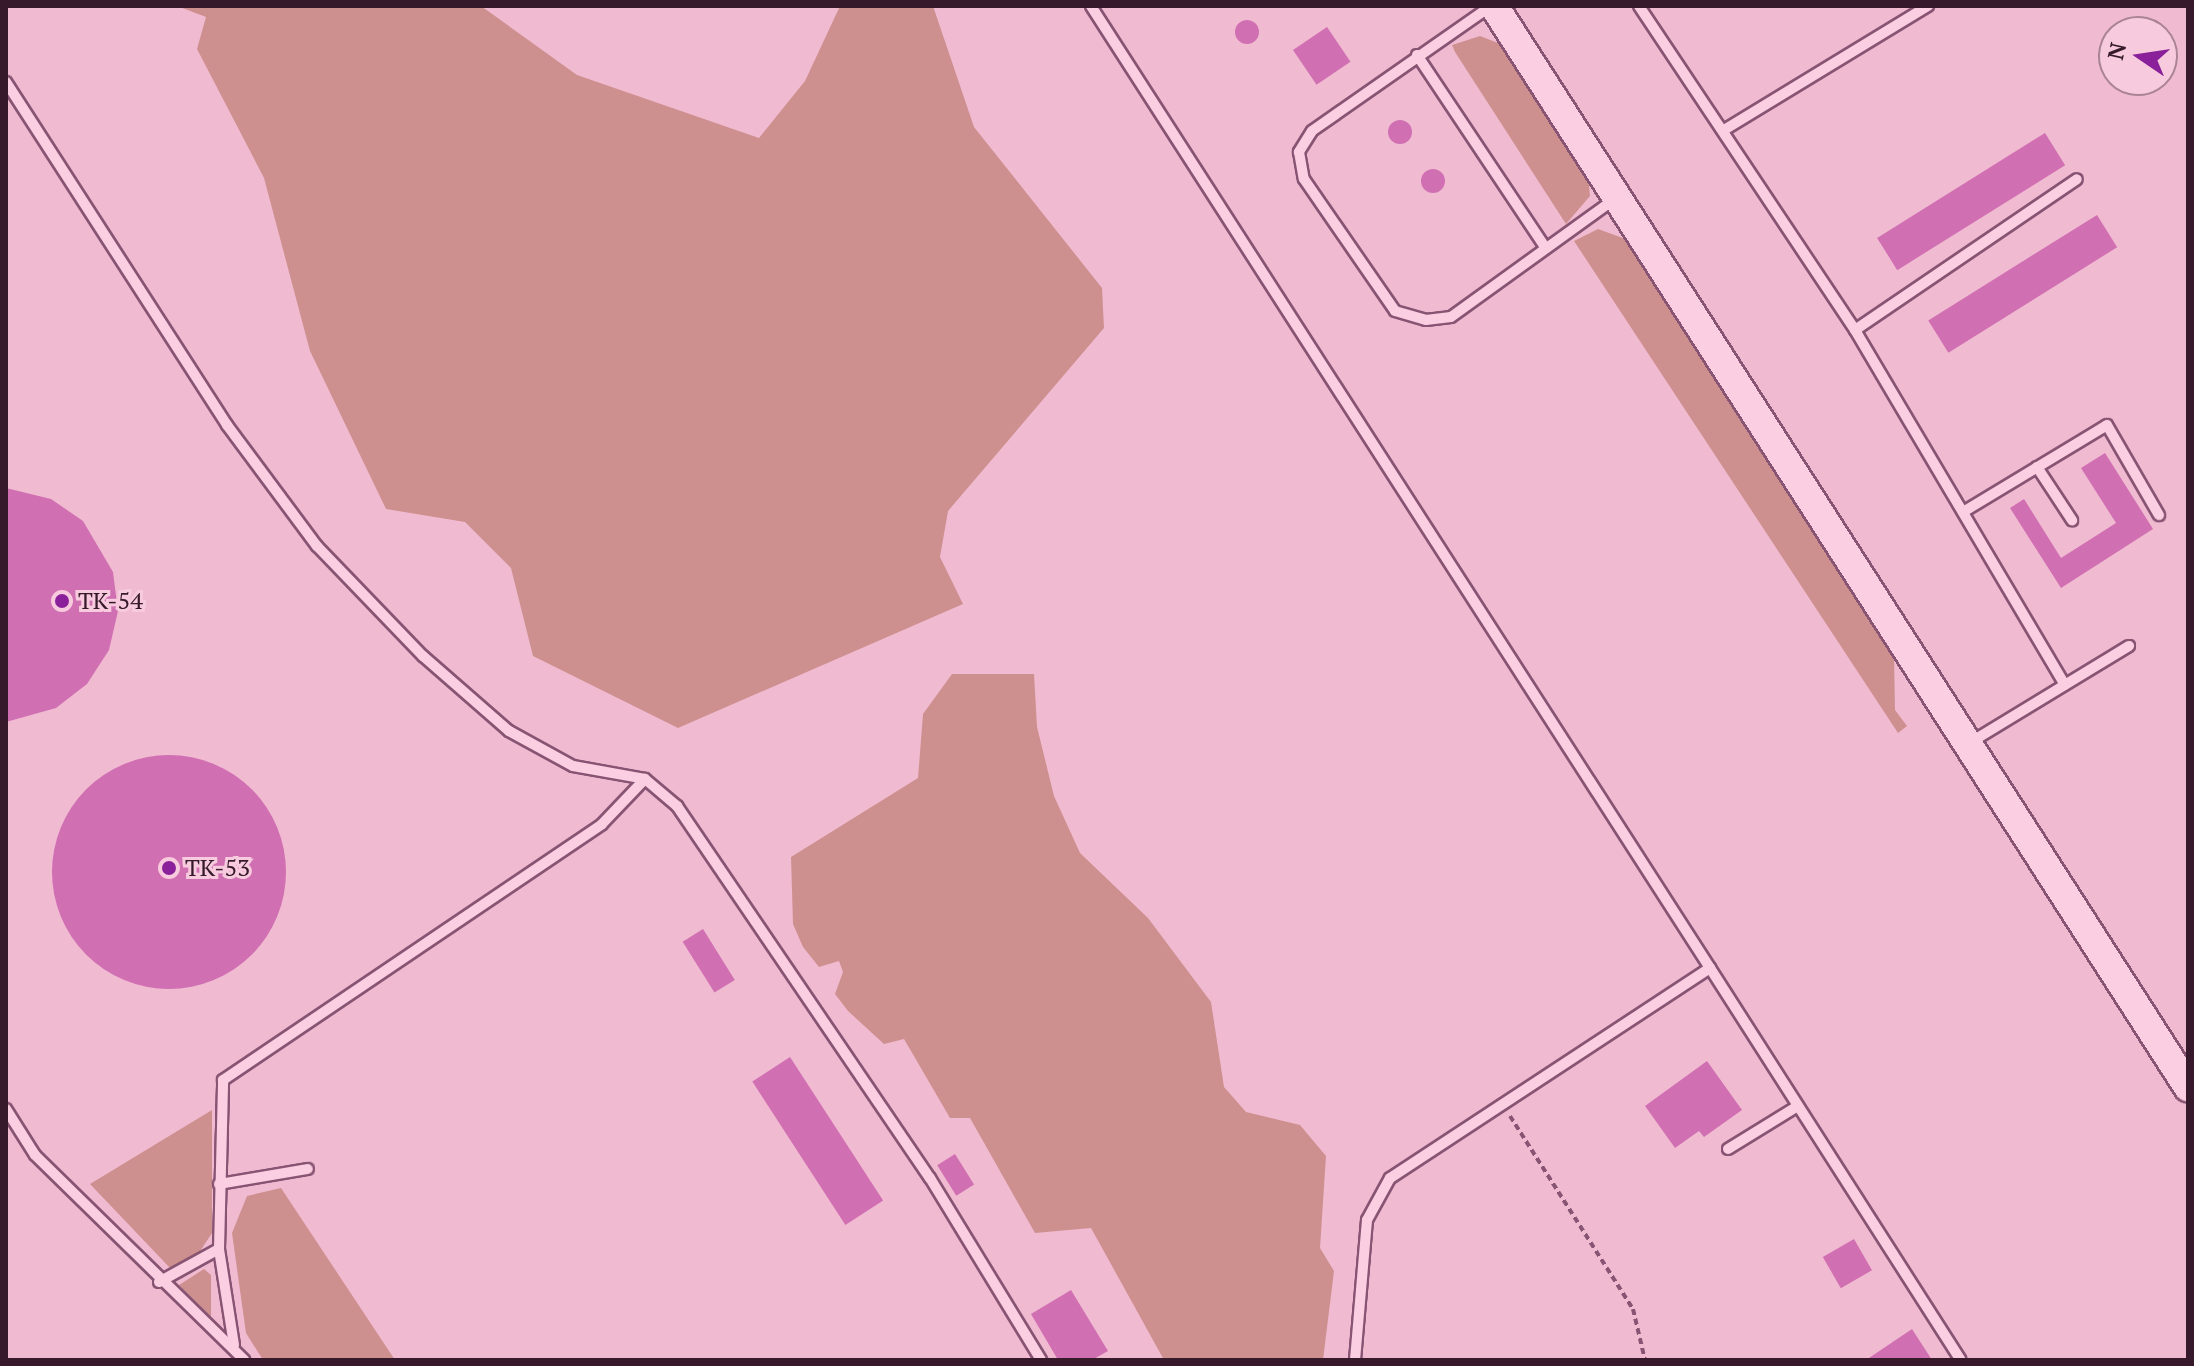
<!DOCTYPE html>
<html>
<head>
<meta charset="utf-8">
<style>
  body { margin:0 }
  #map { position:relative; width:2194px; height:1366px; overflow:hidden; background:#f0bbd1; font-family:"PT Serif",serif }
  div>[style] { position:absolute }
  [style*='--x'] { left:calc(var(--x)*1px); top:calc(var(--y)*1px); width:calc(var(--w)*1px); rotate:calc(var(--a)*1deg) }
  .green>* { inset:0; background:#ce8f8f }
  .building>* { inset:0; background:#d16fb3; transform-origin:0 0 }
  .round { border-radius:50% }
  .path>* { height:4px; margin-top:-2px; transform-origin:0; background:repeating-linear-gradient(90deg,#885473 0 6px,transparent 0 10px) }
  .roads { filter:drop-shadow(2px 0 #885473) drop-shadow(-2px 0 #885473) drop-shadow(0 2px #885473) drop-shadow(0 -2px #885473) }
  .lane>* { height:10px; margin:-5px; padding:0 5px; transform-origin:5px; border-radius:5px; background:#fbcfe1 }
  .secondary>* { height:28px; margin:-14px; padding:0 14px; transform-origin:14px; border-radius:14px; background:#fbcfe1 }
  .dots>* { width:22px; height:22px; translate:-50% -50%; box-sizing:border-box; border:4px solid #f7cbdd; border-radius:50% }
  span { translate:-50% -50%; white-space:nowrap; text-align:center; line-height:1.15; -webkit-text-stroke:6px #f7cbdd; paint-order:stroke }
  .poi-label { font-size:24px; color:#361a2c }
  .left { translate:0 -50%; text-align:left }
  .frame { position:absolute; inset:0; border:8px solid #361a2c; pointer-events:none }
  .north { position:absolute; left:2098px; top:16px; width:80px; height:80px; box-sizing:border-box; background:#f7cbdd; border:2px solid #aa8496; border-radius:50%; rotate:283deg; font-size:22px; font-weight:700; line-height:32px; text-align:center; color:#361a2c }
  .north::after { content:''; display:block; margin:auto; width:28px; height:36px; background:#8b219a; clip-path:polygon(50% 0,100% 100%,50% 72%,0 100%) }
</style>
</head>
<body>
<div id="map">
  <div class="green">
    <i style="clip-path:polygon(177px 6px,481px 6px,577px 75px,759px 138px,805px 81px,840px 6px,933px 6px,974px 127px,1102px 288px,1104px 328px,948px 511px,940px 557px,963px 604px,678px 728px,533px 656px,511px 568px,465px 522px,386px 509px,310px 351px,264px 178px,197px 49px,206px 17px)"></i>
    <i style="clip-path:polygon(1480px 36px,1503px 45px,1588px 175px,1590px 196px,1566px 224px,1455px 52px,1452px 45px)"></i>
    <i style="clip-path:polygon(1598px 229px,1631px 241px,1894px 654px,1895px 710px,1907px 726px,1898px 733px,1574px 241px)"></i>
    <i style="clip-path:polygon(952px 674px,1034px 674px,1037px 727px,1054px 796px,1080px 853px,1148px 918px,1211px 1002px,1224px 1087px,1246px 1112px,1300px 1125px,1326px 1156px,1320px 1248px,1334px 1271px,1323px 1360px,1164px 1360px,1091px 1228px,1035px 1233px,970px 1118px,950px 1118px,904px 1039px,884px 1044px,848px 1011px,835px 994px,843px 972px,839px 961px,819px 967px,803px 947px,793px 924px,791px 857px,918px 778px,923px 714px)"></i>
    <i style="clip-path:polygon(212px 1110px,212px 1233px,195px 1259px,171px 1269px,90px 1184px)"></i>
    <i style="clip-path:polygon(281px 1188px,395px 1360px,263px 1360px,246px 1333px,232px 1233px,247px 1196px)"></i>
    <i style="clip-path:polygon(204px 1269px,211px 1275px,211px 1320px,176px 1287px)"></i>
  </div>
  <div class="building">
    <i class="round" style="left:1235px;top:20px;width:24px;height:24px"></i>
    <i style="left:1327px;top:27px;width:42px;height:41px;rotate:56deg"></i>
    <i class="round" style="left:1388px;top:120px;width:24px;height:24px"></i>
    <i style="left:2045px;top:133px;width:38px;height:198px;rotate:58deg"></i>
    <i class="round" style="left:1421px;top:169px;width:24px;height:24px"></i>
    <i style="left:2097px;top:215px;width:38px;height:199px;rotate:58deg"></i>
    <i style="clip-path:polygon(2105px 453px,2153px 529px,2061px 588px,2010px 508px,2024px 499px,2061px 558px,2116px 523px,2081px 468px)"></i>
    <i style="clip-path:polygon(6px 488px,51px 499px,83px 521px,113px 572px,118px 611px,109px 650px,87px 684px,56px 708px,6px 722px)"></i>
    <i class="round" style="left:52px;top:755px;width:234px;height:234px"></i>
    <i style="left:703px;top:929px;width:60px;height:24px;rotate:58deg"></i>
    <i style="left:790px;top:1057px;width:171px;height:45px;rotate:57deg"></i>
    <i style="clip-path:polygon(1707px 1061px,1742px 1110px,1704px 1137px,1699px 1131px,1675px 1148px,1645px 1106px)"></i>
    <i style="left:955px;top:1154px;width:36px;height:21px;rotate:58deg"></i>
    <i style="left:1854px;top:1239px;width:36px;height:36px;rotate:60deg"></i>
    <i style="clip-path:polygon(1071px 1290px,1108px 1351px,1092px 1360px,1058px 1360px,1031px 1314px)"></i>
    <i style="clip-path:polygon(1912px 1329px,1932px 1360px,1866px 1360px)"></i>
  </div>
  <div class="path">
    <i style="--x:1510;--y:1116;--w:229;--a:57.5"></i>
    <i style="--x:1633;--y:1309;--w:52;--a:76.8"></i>
  </div>
  <div class="roads">
    <div class="lane">
      <i style="--x:1091;--y:6;--w:1144;--a:57.24"></i>
      <i style="--x:1710;--y:968;--w:383;--a:146.7"></i>
      <i style="--x:1390;--y:1178;--w:48;--a:118.7"></i>
      <i style="--x:1367;--y:1220;--w:141;--a:94.9"></i>
      <i style="--x:1491;--y:6;--w:218;--a:145.1"></i>
      <i style="--x:1312;--y:131;--w:25;--a:122"></i>
      <i style="--x:1299;--y:152;--w:27;--a:80"></i>
      <i style="--x:1304;--y:179;--w:160;--a:55.4"></i>
      <i style="--x:1395;--y:311;--w:32;--a:16"></i>
      <i style="--x:1426;--y:320;--w:25;--a:-7"></i>
      <i style="--x:1451;--y:317;--w:200;--a:-35.8"></i>
      <i style="--x:1639;--y:6;--w:389;--a:56.3"></i>
      <i style="--x:1855;--y:330;--w:412;--a:59.4"></i>
      <i style="--x:1417;--y:55;--w:231;--a:56.3"></i>
      <i style="--x:6;--y:82;--w:408;--a:57.2"></i>
      <i style="--x:227;--y:425;--w:151;--a:53.4"></i>
      <i style="--x:317;--y:546;--w:153;--a:46.1"></i>
      <i style="--x:423;--y:656;--w:114;--a:41.1"></i>
      <i style="--x:509;--y:731;--w:73;--a:28.7"></i>
      <i style="--x:573;--y:766;--w:73;--a:10.2"></i>
      <i style="--x:645;--y:779;--w:42;--a:40.2"></i>
      <i style="--x:677;--y:806;--w:450;--a:55.8"></i>
      <i style="--x:930;--y:1178;--w:213;--a:58.6"></i>
      <i style="--x:1724;--y:130;--w:239;--a:-31.3"></i>
      <i style="--x:1855;--y:330;--w:268;--a:-34.2"></i>
      <i style="--x:2037;--y:467;--w:64;--a:56.6"></i>
      <i style="--x:1963;--y:512;--w:168;--a:-31.1"></i>
      <i style="--x:2107;--y:425;--w:104;--a:60"></i>
      <i style="--x:1971;--y:742;--w:185;--a:-31.3"></i>
      <i style="--x:1710;--y:968;--w:465;--a:57.4"></i>
      <i style="--x:6;--y:1109;--w:54;--a:57.8"></i>
      <i style="--x:35;--y:1155;--w:293;--a:44.4"></i>
      <i style="--x:1728;--y:1149;--w:82;--a:-31.6"></i>
      <i style="--x:219;--y:1184;--w:90;--a:-9.6"></i>
      <i style="--x:159;--y:1282;--w:68;--a:-28.8"></i>
      <i style="--x:234;--y:1345;--w:97;--a:-98.9"></i>
      <i style="--x:219;--y:1249;--w:169;--a:-88.6"></i>
      <i style="--x:223;--y:1080;--w:457;--a:-34"></i>
      <i style="--x:602;--y:824;--w:62;--a:-46.3"></i>
    </div>
    <div class="secondary">
      <i style="--x:1494;--y:6;--w:1285;--a:57.3"></i>
    </div>
  </div>
  <div class="dots">
    <i style="left:62px;top:601px;background:#8b219a"></i>
    <i style="left:169px;top:868px;background:#8b219a"></i>
  </div>
  <div class="poi-label">
    <span class="left" style="left:78px;top:601px">TK-54</span>
    <span class="left" style="left:185px;top:868px">TK-53</span>
  </div>
  <div class="frame"></div>
  <div class="north">N</div>
</div>
</body>
</html>
